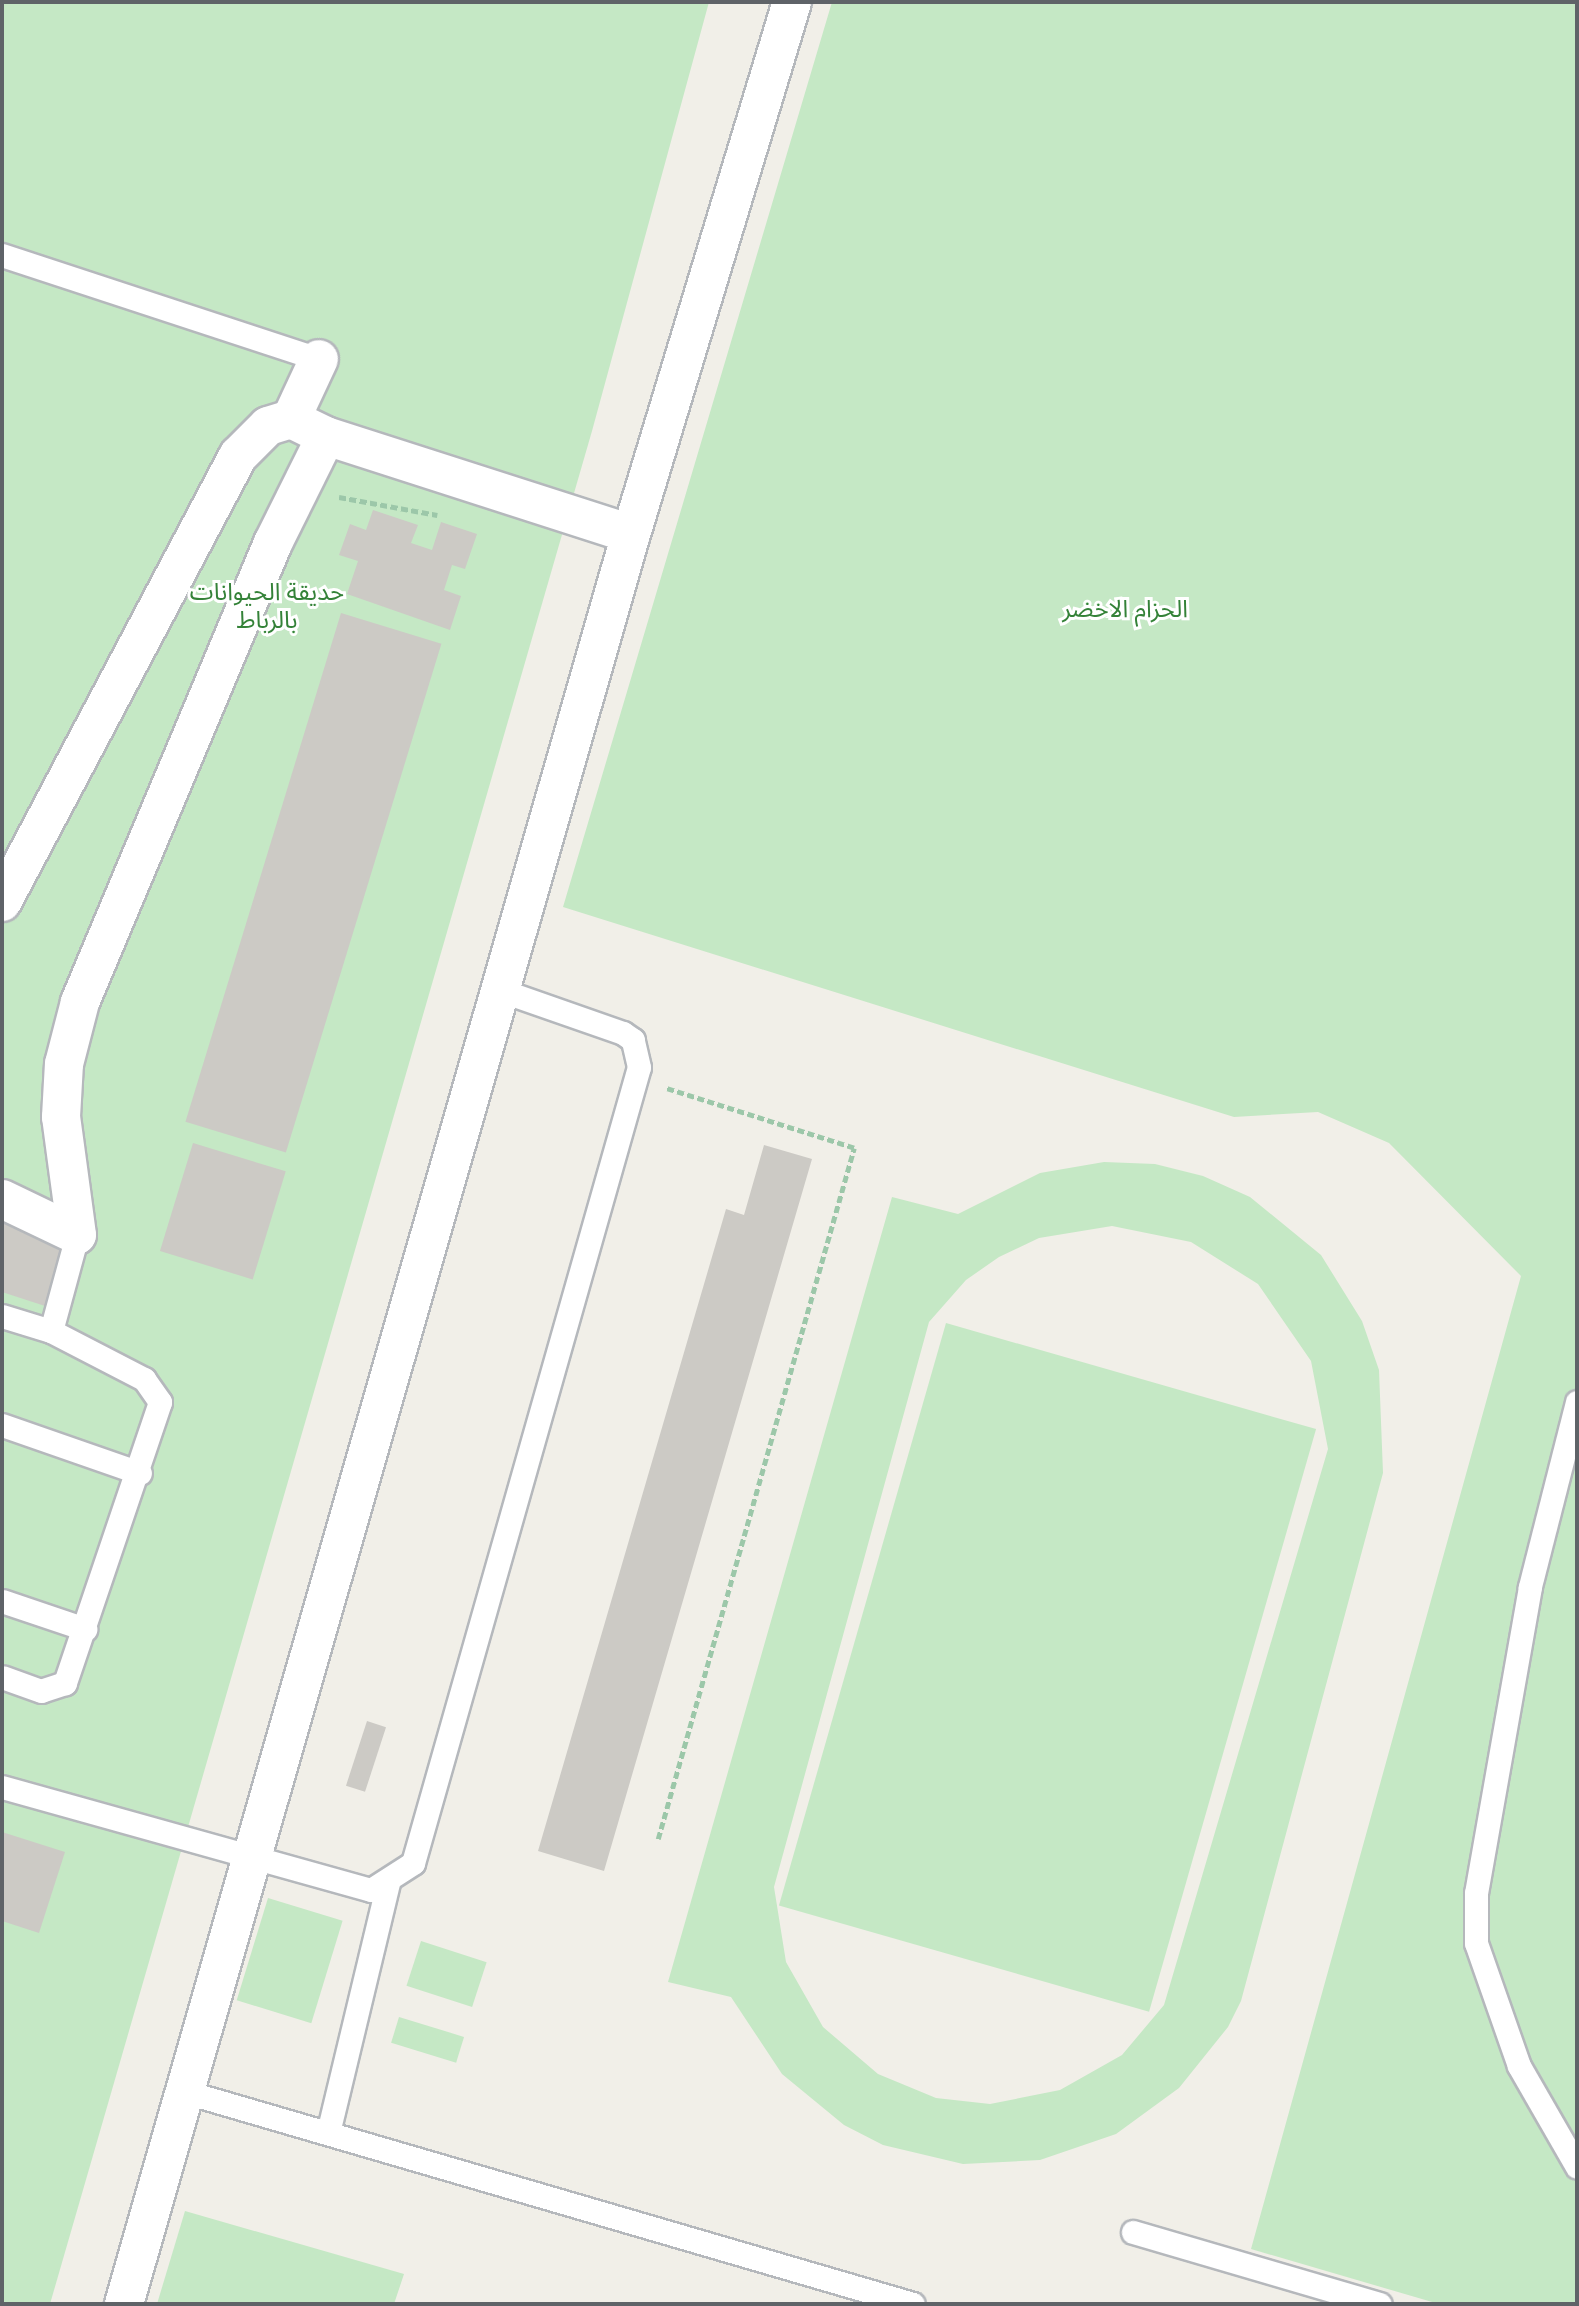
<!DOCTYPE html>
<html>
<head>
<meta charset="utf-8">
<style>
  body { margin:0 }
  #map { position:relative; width:1579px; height:2306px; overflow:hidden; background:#f1efe8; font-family:Lato,"Noto Sans Arabic",sans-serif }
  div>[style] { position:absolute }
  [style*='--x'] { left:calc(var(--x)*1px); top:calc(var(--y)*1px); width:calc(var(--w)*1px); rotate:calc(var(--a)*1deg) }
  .green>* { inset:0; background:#c5e8c5; transform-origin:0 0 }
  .building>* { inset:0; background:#cccac5; transform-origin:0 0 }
  .path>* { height:4.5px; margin-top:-2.25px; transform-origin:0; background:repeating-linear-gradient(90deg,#9cc7a9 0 7px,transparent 0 10.5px) }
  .roads { filter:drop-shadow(2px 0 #b5b8bc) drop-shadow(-2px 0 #b5b8bc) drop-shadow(0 2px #b5b8bc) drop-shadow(0 -2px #b5b8bc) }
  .service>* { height:23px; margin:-11.5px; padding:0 11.5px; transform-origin:11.5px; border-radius:11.5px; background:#fff }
  .minor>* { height:38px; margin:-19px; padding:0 19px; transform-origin:19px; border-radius:19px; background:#fff }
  span { translate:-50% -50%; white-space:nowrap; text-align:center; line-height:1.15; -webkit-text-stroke:6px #fff; paint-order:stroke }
  .park-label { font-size:24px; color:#348238 }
  .frame { position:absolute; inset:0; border:4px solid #5f6368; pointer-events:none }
</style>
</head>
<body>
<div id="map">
  <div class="green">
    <i style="clip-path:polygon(2px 2px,709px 2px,592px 431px,50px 2304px,2px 2304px)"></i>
    <i style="clip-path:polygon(832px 2px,1577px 2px,1577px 2304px,1439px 2304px,1251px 2249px,1521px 1276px,1389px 1143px,1318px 1112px,1234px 1117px,563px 907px)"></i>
    <i style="clip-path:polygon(evenodd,1104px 1162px,1155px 1164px,1203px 1176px,1250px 1197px,1321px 1255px,1362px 1321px,1379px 1370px,1383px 1473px,1241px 2001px,1228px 2027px,1179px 2088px,1116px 2134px,1040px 2160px,963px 2164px,883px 2145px,844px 2125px,782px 2074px,731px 1997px,668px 1982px,892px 1197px,958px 1214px,1040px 1173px,1104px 1162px,1112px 1226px,1191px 1242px,1258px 1284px,1311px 1361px,1328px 1449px,1164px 2005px,1122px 2055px,1060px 2090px,990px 2104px,936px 2098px,878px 2074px,823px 2027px,786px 1962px,774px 1887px,929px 1322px,966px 1280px,999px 1257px,1039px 1238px,1112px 1226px)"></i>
    <i style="left:946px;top:1323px;width:385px;height:606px;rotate:16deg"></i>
    <i style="left:268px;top:1898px;width:78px;height:107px;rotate:17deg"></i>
    <i style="left:421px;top:1941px;width:69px;height:47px;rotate:18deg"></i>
    <i style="left:399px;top:2017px;width:68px;height:27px;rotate:17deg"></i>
    <i style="clip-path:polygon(185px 2211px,404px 2274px,394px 2304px,157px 2304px)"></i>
  </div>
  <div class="building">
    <i style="clip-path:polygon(373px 510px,418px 525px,411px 543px,432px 550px,441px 522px,477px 534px,465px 569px,452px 565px,444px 590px,461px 596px,450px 630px,347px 594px,358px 561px,339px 555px,350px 524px,366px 530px)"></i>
    <i style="left:341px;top:613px;width:105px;height:532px;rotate:17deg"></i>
    <i style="left:193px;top:1143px;width:97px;height:113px;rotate:17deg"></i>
    <i style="clip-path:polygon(764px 1145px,812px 1159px,604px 1871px,538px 1851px,726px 1209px,744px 1215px)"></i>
    <i style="clip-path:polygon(2px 1220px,64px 1242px,45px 1306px,2px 1292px)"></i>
    <i style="left:367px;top:1721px;width:20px;height:68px;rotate:18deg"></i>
    <i style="clip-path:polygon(2px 1832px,65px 1852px,39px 1933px,2px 1921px)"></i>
  </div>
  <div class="path">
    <i style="--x:339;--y:497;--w:100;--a:10.4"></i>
    <i style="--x:658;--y:1839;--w:718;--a:-74.16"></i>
    <i style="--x:854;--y:1148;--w:198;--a:-162.4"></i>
  </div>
  <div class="roads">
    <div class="service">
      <i style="--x:2;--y:255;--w:334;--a:18.2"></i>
      <i style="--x:2;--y:1316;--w:51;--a:17"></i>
      <i style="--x:51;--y:1331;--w:105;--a:27.3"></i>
      <i style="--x:144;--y:1379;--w:28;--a:55"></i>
      <i style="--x:160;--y:1402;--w:297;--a:108.7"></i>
      <i style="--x:65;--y:1683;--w:25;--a:162"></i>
      <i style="--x:41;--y:1691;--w:41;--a:-160.3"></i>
      <i style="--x:51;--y:1331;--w:99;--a:-74.8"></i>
      <i style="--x:1577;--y:1402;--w:191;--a:104.3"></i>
      <i style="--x:1530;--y:1587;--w:311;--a:100"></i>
      <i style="--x:1476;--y:1893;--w:50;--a:90"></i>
      <i style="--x:1476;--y:1943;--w:130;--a:70.7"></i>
      <i style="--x:1519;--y:2066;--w:116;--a:60.1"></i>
      <i style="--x:2;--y:1425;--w:146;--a:19.2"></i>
      <i style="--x:2;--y:1601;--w:88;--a:18.6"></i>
      <i style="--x:2;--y:1787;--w:383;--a:15.6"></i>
      <i style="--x:371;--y:1890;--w:50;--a:-32.7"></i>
      <i style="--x:413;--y:1863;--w:827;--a:-74.15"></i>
      <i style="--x:639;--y:1067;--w:28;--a:-103"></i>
      <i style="--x:633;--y:1040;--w:12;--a:-145"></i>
      <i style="--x:623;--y:1033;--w:127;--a:-160.7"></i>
      <i style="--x:186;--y:2092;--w:757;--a:16.26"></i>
      <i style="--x:328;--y:2133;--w:256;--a:-76.5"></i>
      <i style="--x:1133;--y:2232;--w:257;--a:16.3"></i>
    </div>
    <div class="minor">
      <i style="--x:291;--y:419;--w:66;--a:-65"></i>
      <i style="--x:2;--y:902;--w:505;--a:-62.11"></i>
      <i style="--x:238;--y:456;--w:42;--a:-45"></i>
      <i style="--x:268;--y:426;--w:24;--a:-17"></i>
      <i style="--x:291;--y:419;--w:39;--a:26"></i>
      <i style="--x:326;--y:436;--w:320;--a:17.8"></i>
      <i style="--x:2;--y:1199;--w:83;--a:25.6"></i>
      <i style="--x:77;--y:1235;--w:119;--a:-97.7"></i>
      <i style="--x:61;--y:1117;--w:53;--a:-86.8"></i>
      <i style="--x:64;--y:1064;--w:64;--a:-75.5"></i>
      <i style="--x:80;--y:1002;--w:498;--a:-67.2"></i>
      <i style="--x:273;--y:543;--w:119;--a:-63.6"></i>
      <i style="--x:124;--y:2304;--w:1841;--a:-74.02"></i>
      <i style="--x:631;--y:534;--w:556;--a:-73.16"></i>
    </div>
  </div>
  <div class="park-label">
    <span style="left:267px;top:605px">حديقة الحيوانات<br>بالرباط</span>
    <span style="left:1125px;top:608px">الحزام الاخضر</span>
  </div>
  <div class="frame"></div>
</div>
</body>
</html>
